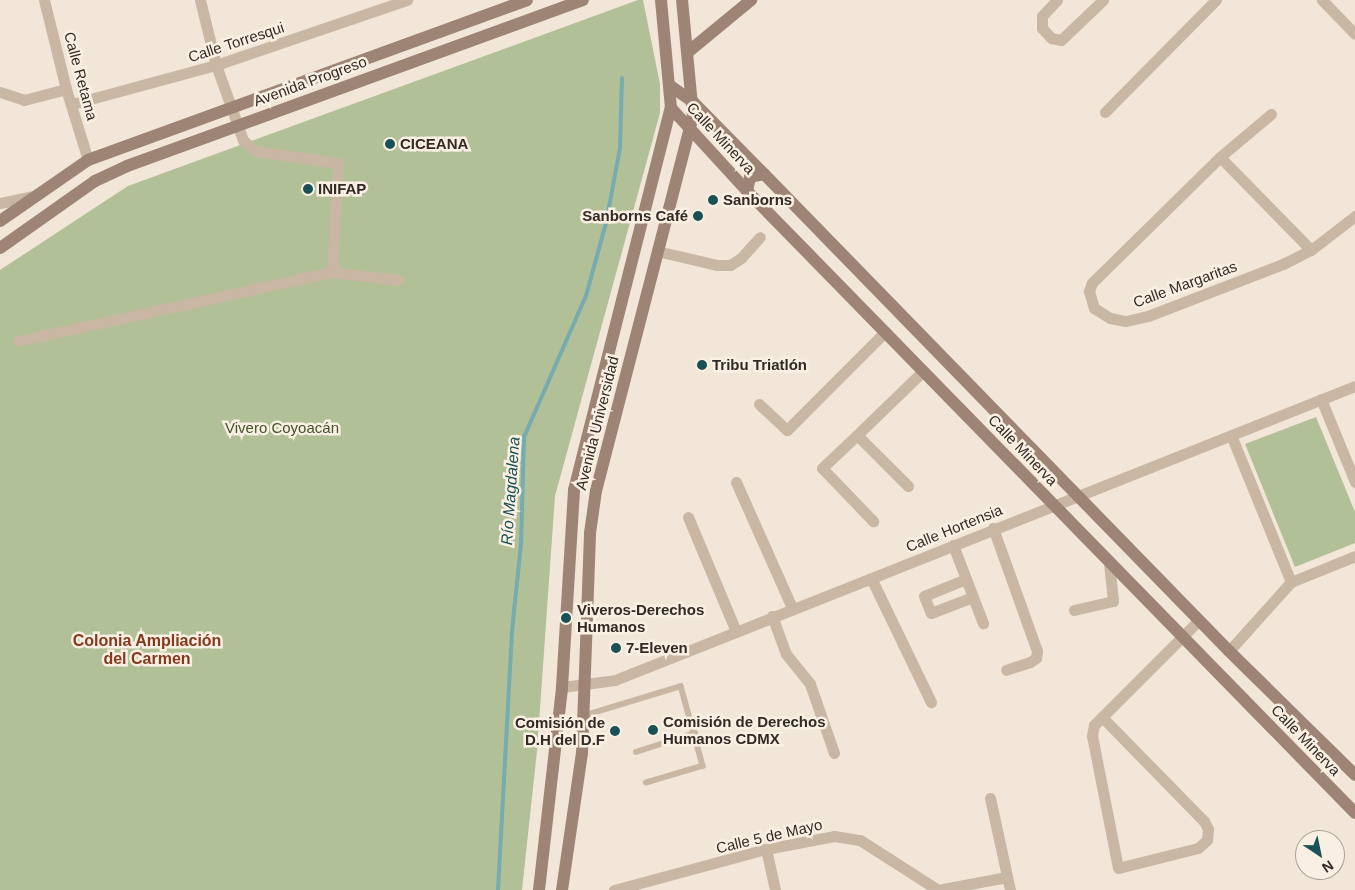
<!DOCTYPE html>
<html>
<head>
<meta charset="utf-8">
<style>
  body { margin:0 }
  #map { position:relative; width:1355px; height:890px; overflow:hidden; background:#f1e6d7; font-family:Arial,sans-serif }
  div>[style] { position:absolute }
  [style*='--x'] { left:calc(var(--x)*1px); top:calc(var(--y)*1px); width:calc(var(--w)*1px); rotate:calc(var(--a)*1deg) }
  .green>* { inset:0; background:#b2c097 }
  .stream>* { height:4px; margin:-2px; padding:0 2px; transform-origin:2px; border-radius:2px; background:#76abaf }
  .lane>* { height:5.5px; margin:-2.75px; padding:0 2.75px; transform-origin:2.75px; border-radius:2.75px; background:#c9b6a3 }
  .street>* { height:11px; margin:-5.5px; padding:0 5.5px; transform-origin:5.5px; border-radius:5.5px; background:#c9b6a3 }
  .secondary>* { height:12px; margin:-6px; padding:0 6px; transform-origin:6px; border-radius:6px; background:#9d8475 }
  .dots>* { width:14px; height:14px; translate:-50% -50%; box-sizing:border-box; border:2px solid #f9f0e3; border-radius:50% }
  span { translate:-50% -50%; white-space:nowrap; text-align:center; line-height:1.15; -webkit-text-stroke:5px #f9f0e3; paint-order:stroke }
  .street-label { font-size:15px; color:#342a25 }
  .poi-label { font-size:15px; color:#342a25; font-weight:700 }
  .left { translate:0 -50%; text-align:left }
  .right { translate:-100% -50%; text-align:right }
  .park-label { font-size:15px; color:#435329 }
  .water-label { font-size:16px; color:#1a5156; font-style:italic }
  .neighbourhood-label { font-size:16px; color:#85381d; font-weight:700 }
  .north { position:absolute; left:1295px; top:830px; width:50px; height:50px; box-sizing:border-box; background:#f9f0e3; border:1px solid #aaa197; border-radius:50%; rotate:146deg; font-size:14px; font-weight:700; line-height:20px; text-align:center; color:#342a25 }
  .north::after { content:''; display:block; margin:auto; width:18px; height:22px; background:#1a5156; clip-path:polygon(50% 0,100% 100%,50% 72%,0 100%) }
</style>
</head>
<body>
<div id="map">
  <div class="green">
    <i style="clip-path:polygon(638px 0,643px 0,660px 84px,660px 113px,555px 496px,537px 751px,522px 890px,0 890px,0 270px,128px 186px)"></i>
    <i style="clip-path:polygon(1316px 417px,1355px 512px,1355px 543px,1295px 567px,1245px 444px)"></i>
  </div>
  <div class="stream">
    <i style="--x:498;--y:890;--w:259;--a:-86.9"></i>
    <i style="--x:512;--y:631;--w:87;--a:-84.1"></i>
    <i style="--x:521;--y:544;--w:107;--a:-88.4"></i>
    <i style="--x:524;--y:437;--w:154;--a:-66.3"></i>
    <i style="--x:586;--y:296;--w:76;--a:-74.7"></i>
    <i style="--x:606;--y:223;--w:76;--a:-79.4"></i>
    <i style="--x:620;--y:148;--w:70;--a:-88.4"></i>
  </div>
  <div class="lane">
    <i style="--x:583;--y:716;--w:102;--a:-17"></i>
    <i style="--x:681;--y:686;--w:83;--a:74.6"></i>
    <i style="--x:703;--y:766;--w:59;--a:163.4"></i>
    <i style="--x:636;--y:752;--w:62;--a:-17.9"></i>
  </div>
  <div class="street">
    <i style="--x:44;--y:0;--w:92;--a:76.1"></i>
    <i style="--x:66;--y:89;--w:74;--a:72.8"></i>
    <i style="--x:200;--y:0;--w:67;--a:76.2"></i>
    <i style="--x:216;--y:65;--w:80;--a:70.2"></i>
    <i style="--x:243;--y:140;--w:16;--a:43"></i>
    <i style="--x:255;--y:151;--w:84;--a:8.2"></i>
    <i style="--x:338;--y:163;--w:109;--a:93.2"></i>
    <i style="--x:1057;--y:0;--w:22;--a:133"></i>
    <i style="--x:1042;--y:16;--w:12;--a:90"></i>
    <i style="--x:1042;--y:28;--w:13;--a:48"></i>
    <i style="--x:1051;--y:38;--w:10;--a:11"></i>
    <i style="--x:1061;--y:40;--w:58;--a:-43.6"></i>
    <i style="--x:1322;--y:0;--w:47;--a:45.9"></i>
    <i style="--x:0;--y:92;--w:25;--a:18"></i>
    <i style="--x:24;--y:100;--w:43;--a:-14.7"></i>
    <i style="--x:72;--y:104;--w:149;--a:-15.2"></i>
    <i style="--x:216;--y:65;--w:202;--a:-18.8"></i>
    <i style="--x:1105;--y:112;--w:158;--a:-45.3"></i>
    <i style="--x:1271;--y:114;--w:67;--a:139.9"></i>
    <i style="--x:1220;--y:157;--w:180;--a:135.5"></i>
    <i style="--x:1092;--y:283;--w:9;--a:111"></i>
    <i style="--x:1089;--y:291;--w:18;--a:74"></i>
    <i style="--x:1094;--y:308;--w:19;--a:32"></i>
    <i style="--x:1110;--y:318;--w:16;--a:11"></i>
    <i style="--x:1126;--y:321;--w:23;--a:-13"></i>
    <i style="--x:1148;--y:316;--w:145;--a:-21.1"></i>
    <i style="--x:1283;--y:264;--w:31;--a:-27"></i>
    <i style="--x:1311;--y:250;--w:56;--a:-37.7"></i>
    <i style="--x:1220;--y:157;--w:130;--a:45.6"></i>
    <i style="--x:0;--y:203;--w:38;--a:-12"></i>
    <i style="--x:657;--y:251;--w:62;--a:13.1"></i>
    <i style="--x:717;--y:265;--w:13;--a:0"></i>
    <i style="--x:730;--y:265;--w:13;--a:-32"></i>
    <i style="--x:741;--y:258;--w:28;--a:-48"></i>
    <i style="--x:18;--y:341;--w:321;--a:-12.4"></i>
    <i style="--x:332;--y:272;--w:66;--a:6.9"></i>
    <i style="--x:1321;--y:399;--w:90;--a:67.7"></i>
    <i style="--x:759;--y:404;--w:38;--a:43"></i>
    <i style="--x:787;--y:430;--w:139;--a:-45"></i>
    <i style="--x:857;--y:435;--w:48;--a:136.7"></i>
    <i style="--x:822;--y:468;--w:74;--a:46.1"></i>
    <i style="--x:1231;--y:435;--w:159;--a:67.8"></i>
    <i style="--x:736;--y:482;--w:138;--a:66"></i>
    <i style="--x:908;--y:486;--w:72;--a:-135"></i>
    <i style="--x:857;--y:435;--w:92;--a:-44.1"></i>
    <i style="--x:688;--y:517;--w:124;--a:67.2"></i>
    <i style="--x:993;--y:528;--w:131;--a:70.3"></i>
    <i style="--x:1037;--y:651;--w:7;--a:98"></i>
    <i style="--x:1036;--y:658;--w:7;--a:146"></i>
    <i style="--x:1030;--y:662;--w:25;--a:162"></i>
    <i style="--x:953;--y:545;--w:84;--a:69"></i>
    <i style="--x:871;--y:578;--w:138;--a:64.2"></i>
    <i style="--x:966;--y:579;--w:45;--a:158"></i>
    <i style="--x:924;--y:596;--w:18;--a:68"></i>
    <i style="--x:931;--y:613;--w:45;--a:-20.9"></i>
    <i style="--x:1074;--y:610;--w:40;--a:-13"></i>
    <i style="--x:1113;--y:601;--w:39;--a:-96"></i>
    <i style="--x:772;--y:616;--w:40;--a:69.8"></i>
    <i style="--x:786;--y:654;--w:38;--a:51"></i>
    <i style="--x:810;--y:684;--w:73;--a:70.8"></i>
    <i style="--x:1229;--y:651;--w:93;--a:-48.1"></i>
    <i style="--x:1291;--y:582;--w:69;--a:-22.1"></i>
    <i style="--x:562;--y:687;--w:53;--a:-7.5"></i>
    <i style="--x:615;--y:680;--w:796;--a:-21.67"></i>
    <i style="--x:1102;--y:717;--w:146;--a:45.6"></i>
    <i style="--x:1204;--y:821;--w:9;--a:63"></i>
    <i style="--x:1208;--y:829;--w:11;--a:95"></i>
    <i style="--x:1207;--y:840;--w:12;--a:138"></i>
    <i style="--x:1198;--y:848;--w:82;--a:166"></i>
    <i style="--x:1118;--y:868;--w:135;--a:-101.1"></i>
    <i style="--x:1092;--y:736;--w:11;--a:-80"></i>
    <i style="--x:1094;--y:725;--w:148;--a:-45"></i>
    <i style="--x:990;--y:798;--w:94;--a:77.7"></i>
    <i style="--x:766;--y:849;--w:42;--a:77.6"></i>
    <i style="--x:614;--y:890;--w:157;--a:-15.1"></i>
    <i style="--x:766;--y:849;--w:69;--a:-10.8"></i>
    <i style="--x:834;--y:836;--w:26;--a:9"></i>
    <i style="--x:860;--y:840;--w:93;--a:32.7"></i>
    <i style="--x:938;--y:890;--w:70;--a:-10.7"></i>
  </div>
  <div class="secondary">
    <i style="--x:688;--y:52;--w:82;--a:-39.5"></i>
    <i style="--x:669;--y:85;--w:29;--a:35"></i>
    <i style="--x:693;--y:102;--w:101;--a:45.4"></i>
    <i style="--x:764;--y:174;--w:666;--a:45.73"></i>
    <i style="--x:1229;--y:651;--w:177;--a:44.5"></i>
    <i style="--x:671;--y:108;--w:113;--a:47.5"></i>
    <i style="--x:747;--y:191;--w:870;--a:45.65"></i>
    <i style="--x:747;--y:191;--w:14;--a:-78"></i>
    <i style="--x:750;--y:177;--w:14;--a:-12"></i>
    <i style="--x:0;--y:221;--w:107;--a:-34.7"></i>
    <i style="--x:88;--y:160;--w:467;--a:-20"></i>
    <i style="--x:0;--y:248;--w:116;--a:-35.2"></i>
    <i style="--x:95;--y:181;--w:35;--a:-25"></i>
    <i style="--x:127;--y:166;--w:485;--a:-20"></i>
    <i style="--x:539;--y:890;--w:204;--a:-83.5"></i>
    <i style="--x:562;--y:687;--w:197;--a:-86.5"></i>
    <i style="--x:574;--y:490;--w:394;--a:-75.8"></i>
    <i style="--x:671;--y:108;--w:108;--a:-95.3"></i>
    <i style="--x:562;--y:890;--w:138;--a:-81.7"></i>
    <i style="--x:582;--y:753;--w:220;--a:-87.9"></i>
    <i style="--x:590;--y:533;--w:42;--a:-81.9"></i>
    <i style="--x:596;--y:491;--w:387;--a:-75.5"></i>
    <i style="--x:693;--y:116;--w:117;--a:-95.4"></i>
  </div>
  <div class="dots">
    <i style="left:390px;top:144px;background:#1a5156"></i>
    <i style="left:308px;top:189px;background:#1a5156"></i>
    <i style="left:713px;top:200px;background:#1a5156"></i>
    <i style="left:698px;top:216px;background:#1a5156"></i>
    <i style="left:702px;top:365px;background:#1a5156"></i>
    <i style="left:566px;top:618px;background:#1a5156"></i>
    <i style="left:616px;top:648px;background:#1a5156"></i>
    <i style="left:653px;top:730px;background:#1a5156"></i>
    <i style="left:615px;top:731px;background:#1a5156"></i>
  </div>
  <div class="street-label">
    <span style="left:236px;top:42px;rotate:-18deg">Calle Torresqui</span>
    <span style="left:81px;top:76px;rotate:75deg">Calle Retama</span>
    <span style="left:310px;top:81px;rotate:-20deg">Avenida Progreso</span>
    <span style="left:721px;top:138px;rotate:47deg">Calle Minerva</span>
    <span style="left:1185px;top:284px;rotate:-20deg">Calle Margaritas</span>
    <span style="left:597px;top:423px;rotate:-76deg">Avenida Universidad</span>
    <span style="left:1023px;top:450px;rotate:46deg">Calle Minerva</span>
    <span style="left:954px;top:528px;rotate:-22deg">Calle Hortensia</span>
    <span style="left:1306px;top:740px;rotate:46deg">Calle Minerva</span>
    <span style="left:769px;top:836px;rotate:-13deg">Calle 5 de Mayo</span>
  </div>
  <div class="poi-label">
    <span class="left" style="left:400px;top:144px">CICEANA</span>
    <span class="left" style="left:318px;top:189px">INIFAP</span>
    <span class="left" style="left:723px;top:200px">Sanborns</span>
    <span class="right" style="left:688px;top:216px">Sanborns Café</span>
    <span class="left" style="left:712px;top:365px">Tribu Triatlón</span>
    <span class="left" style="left:577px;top:618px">Viveros-Derechos<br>Humanos</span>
    <span class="left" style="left:626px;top:648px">7-Eleven</span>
    <span class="left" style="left:663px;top:730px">Comisión de Derechos<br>Humanos CDMX</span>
    <span class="right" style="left:605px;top:731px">Comisión de<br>D.H del D.F</span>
  </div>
  <div class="park-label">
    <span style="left:282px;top:428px">Vivero Coyoacán</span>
  </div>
  <div class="water-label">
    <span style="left:511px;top:491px;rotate:-86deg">Río Magdalena</span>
  </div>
  <div class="neighbourhood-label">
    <span style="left:147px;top:650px">Colonia Ampliación<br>del Carmen</span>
  </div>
  <div class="north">N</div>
</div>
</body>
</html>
